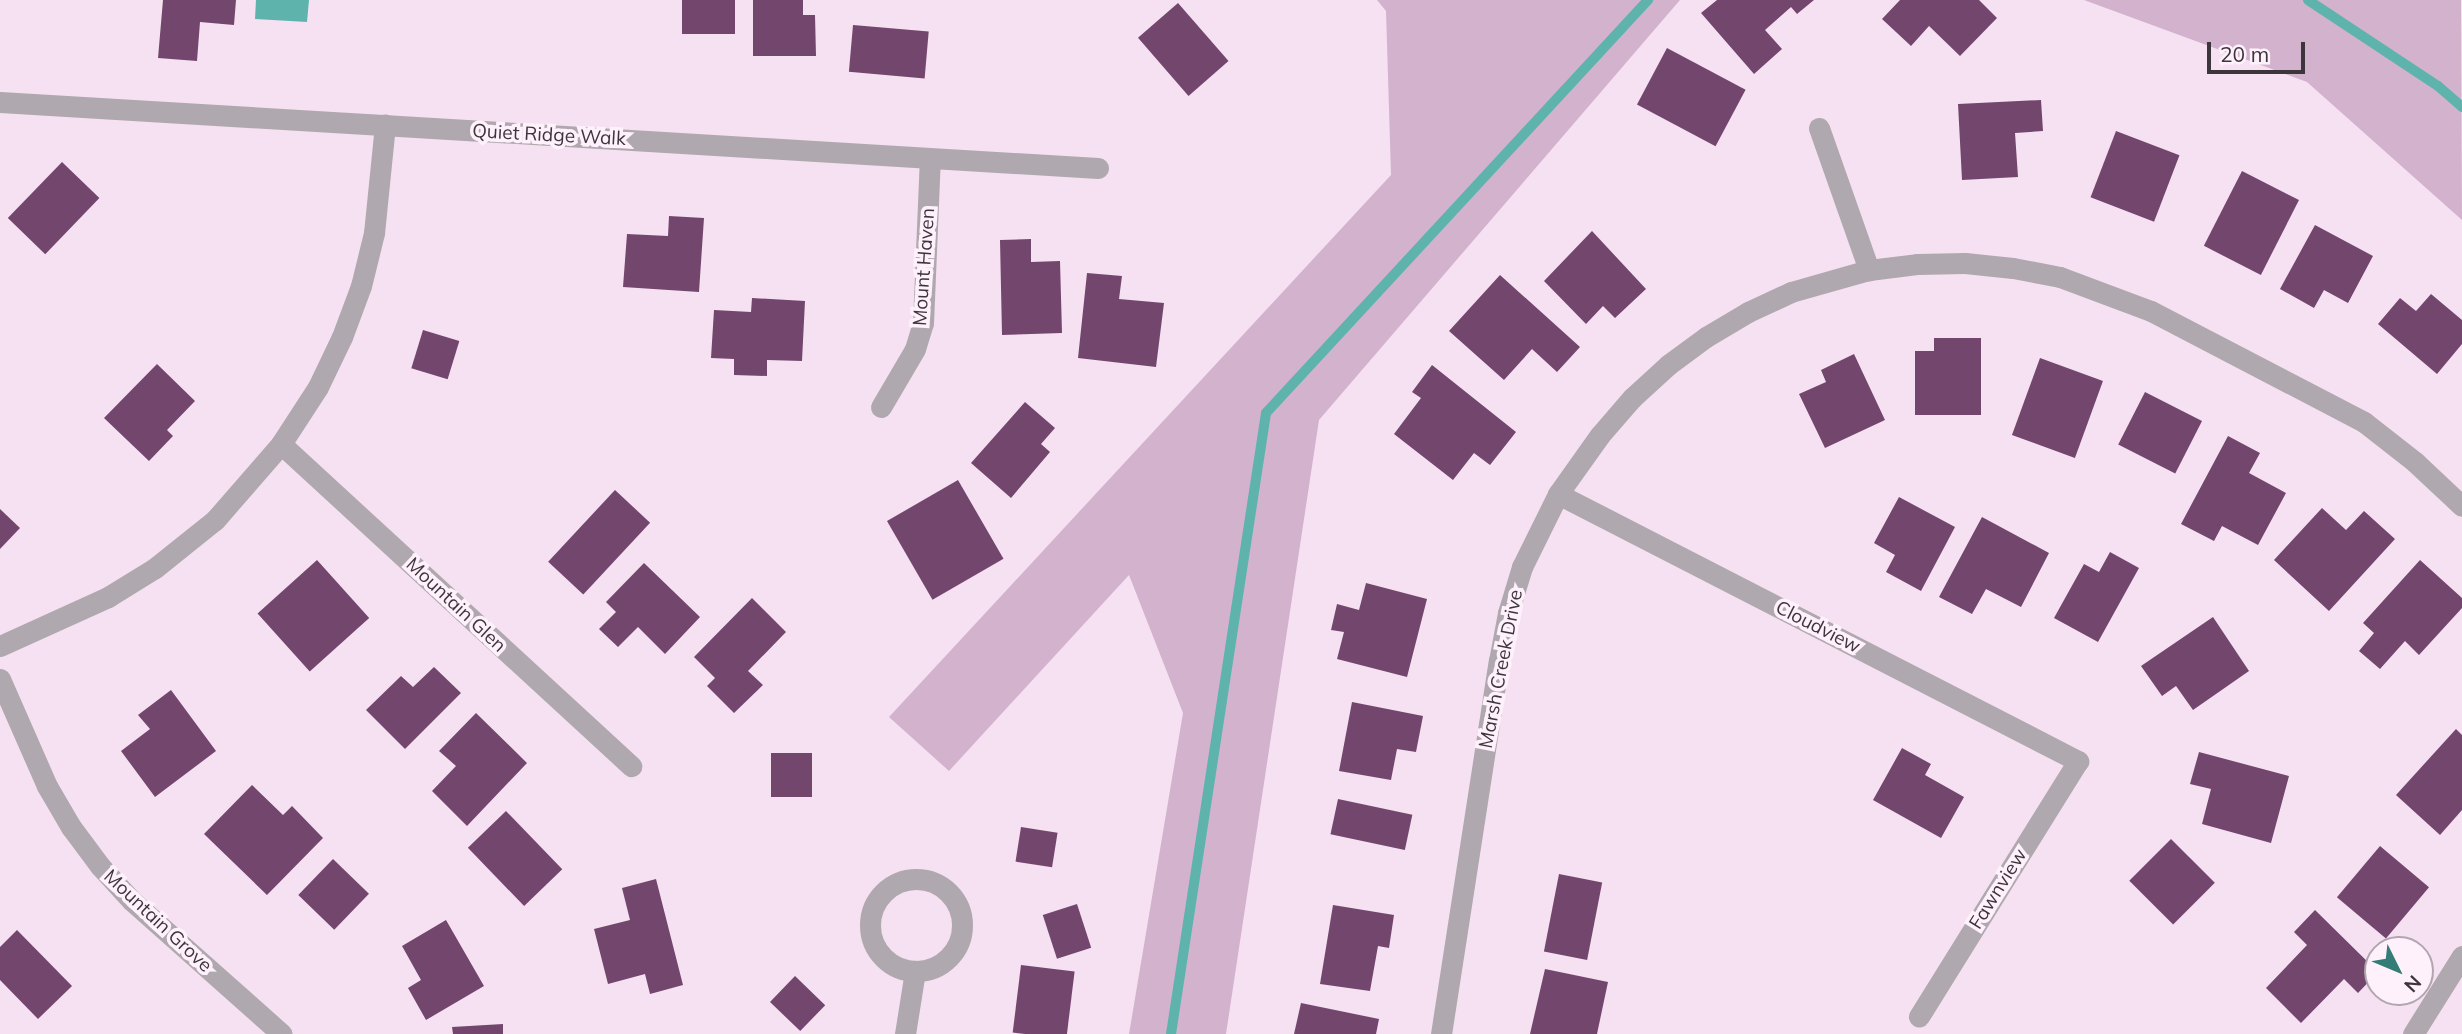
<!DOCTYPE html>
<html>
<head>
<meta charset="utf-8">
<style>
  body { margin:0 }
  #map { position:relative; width:2462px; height:1034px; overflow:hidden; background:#f6e1f2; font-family:Mulish,sans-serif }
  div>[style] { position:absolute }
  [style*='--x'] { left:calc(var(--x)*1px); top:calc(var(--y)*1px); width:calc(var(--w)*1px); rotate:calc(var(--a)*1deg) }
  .green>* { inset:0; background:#d3b2ce }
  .water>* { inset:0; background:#5eb4ac }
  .stream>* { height:10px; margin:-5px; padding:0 5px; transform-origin:5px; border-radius:5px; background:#5eb4ac }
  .building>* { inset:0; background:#73466e; transform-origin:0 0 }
  .minor>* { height:21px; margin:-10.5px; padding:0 10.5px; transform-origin:10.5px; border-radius:10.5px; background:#b0a8af }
  .minor>.ring { margin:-10.5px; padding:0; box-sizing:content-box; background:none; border:21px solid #b0a8af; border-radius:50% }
  span { translate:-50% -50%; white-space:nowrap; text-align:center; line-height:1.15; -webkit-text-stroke:7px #fef1fc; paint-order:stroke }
  .street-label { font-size:19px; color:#3d353c }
  .north { position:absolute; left:2364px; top:936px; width:70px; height:70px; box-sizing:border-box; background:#fef1fc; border:2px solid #b1a6af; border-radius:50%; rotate:133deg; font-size:19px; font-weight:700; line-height:28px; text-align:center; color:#3d353c }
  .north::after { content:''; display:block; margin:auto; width:24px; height:32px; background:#347c76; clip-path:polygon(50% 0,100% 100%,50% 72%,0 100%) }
  .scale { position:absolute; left:2207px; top:42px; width:98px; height:32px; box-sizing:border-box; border:4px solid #3d353c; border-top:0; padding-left:9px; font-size:21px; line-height:24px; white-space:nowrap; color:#3d353c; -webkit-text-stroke:5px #fef1fc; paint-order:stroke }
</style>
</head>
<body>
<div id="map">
  <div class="green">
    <i style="clip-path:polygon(1377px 0,1680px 0,1319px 420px,1226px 1034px,1129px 1034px,1183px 713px,1129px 575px,949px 771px,889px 717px,1391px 175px,1386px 11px)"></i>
    <i style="clip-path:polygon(2084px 0,2461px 0,2462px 220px,2307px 82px)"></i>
  </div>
  <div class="water">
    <i style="clip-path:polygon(256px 0,309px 0,307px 22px,255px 19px)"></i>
  </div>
  <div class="stream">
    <i style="--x:2308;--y:0;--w:156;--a:33.5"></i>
    <i style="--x:2438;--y:86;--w:32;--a:41"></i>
    <i style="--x:1171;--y:1034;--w:628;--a:-81.3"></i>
    <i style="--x:1266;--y:413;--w:563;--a:-47.23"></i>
  </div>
  <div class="building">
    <i style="clip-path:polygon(163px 0,236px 0,234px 25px,200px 22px,197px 61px,158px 58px)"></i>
    <i style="left:682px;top:0;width:53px;height:34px"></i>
    <i style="clip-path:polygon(753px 0,803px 0,803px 15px,815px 15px,816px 56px,753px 56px)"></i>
    <i style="clip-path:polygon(1717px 0,1814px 0,1797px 14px,1791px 7px,1765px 30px,1782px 49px,1754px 74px,1701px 13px)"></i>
    <i style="clip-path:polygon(1900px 0,1979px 0,1997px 18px,1960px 56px,1929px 26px,1911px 46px,1882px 19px)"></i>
    <i style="left:1178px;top:3px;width:77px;height:53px;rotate:49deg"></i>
    <i style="left:853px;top:25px;width:76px;height:47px;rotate:5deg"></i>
    <i style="left:1667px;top:48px;width:89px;height:64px;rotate:28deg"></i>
    <i style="clip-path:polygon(2041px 100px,2043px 131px,2015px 133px,2018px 177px,1962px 180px,1958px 104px)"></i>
    <i style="left:2116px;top:131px;width:68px;height:71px;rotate:21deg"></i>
    <i style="left:62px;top:162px;width:52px;height:78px;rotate:44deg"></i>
    <i style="left:2242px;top:171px;width:64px;height:84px;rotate:27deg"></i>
    <i style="clip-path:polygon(669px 216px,704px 218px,699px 292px,623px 287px,627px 234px,668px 236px)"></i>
    <i style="clip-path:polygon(2315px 225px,2373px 256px,2348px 303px,2324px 290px,2314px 308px,2280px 289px)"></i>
    <i style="clip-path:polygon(1592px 231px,1646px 289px,1615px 318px,1603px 306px,1586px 324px,1544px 281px)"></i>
    <i style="clip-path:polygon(1031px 239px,1031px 262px,1060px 261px,1062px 333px,1002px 335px,1000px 240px)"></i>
    <i style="clip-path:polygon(1087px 273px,1122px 276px,1119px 299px,1164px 303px,1156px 367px,1078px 358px)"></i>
    <i style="clip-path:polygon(1500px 275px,1580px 347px,1557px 372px,1532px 349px,1504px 380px,1449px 331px)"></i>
    <i style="clip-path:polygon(2431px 294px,2462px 320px,2462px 344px,2437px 374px,2378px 324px,2400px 298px,2416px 311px)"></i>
    <i style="clip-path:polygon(752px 298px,805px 301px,802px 361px,767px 360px,767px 376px,734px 375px,734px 359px,711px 358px,714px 310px,751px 312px)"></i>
    <i style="left:423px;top:330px;width:38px;height:40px;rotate:17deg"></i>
    <i style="clip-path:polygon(1934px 338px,1981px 338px,1981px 415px,1915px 415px,1915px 351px,1934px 351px)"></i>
    <i style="clip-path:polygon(1854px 354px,1885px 420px,1825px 448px,1799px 394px,1826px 382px,1821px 370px)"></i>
    <i style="left:2040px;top:358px;width:67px;height:82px;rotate:20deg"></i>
    <i style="clip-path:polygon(157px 364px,195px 401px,167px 430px,173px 436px,149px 461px,104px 418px)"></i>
    <i style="clip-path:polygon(1432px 365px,1516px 432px,1490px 465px,1474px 453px,1453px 480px,1394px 434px,1421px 398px,1412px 392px)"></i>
    <i style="left:2145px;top:392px;width:64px;height:59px;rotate:27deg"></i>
    <i style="clip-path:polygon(1025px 402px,1055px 428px,1041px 444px,1050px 452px,1011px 498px,971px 463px)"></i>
    <i style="clip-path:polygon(2228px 436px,2260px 453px,2249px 473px,2286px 493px,2258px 545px,2222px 526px,2214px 541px,2181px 524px)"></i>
    <i style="left:958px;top:480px;width:91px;height:82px;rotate:60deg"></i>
    <i style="left:615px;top:490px;width:48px;height:98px;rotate:43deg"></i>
    <i style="clip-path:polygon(1899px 497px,1955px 527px,1921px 591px,1886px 572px,1895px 555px,1874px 543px)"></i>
    <i style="clip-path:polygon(2322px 508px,2346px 530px,2364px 511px,2395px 539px,2329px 611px,2274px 560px)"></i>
    <i style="clip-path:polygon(0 509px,20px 528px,0 549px)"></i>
    <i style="clip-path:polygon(1982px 517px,2049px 553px,2021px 607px,1986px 589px,1972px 614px,1939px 597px)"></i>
    <i style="clip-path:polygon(2110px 552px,2139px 568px,2098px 642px,2054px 618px,2084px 564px,2099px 572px)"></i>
    <i style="left:317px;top:560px;width:78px;height:80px;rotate:48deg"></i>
    <i style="clip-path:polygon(2420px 560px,2462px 598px,2462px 608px,2419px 655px,2405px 641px,2380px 669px,2359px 651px,2374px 633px,2363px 623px)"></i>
    <i style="clip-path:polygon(644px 563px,700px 617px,665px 654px,638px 627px,618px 647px,599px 629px,616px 612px,606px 602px)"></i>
    <i style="clip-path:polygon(1366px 583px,1427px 599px,1407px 677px,1337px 659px,1344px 632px,1331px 630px,1337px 604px,1359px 610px)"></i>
    <i style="clip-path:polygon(752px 598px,786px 632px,748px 671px,763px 685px,734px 713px,707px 686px,715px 678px,694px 657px)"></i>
    <i style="clip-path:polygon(2213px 617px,2249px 671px,2193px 710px,2176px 686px,2162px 696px,2141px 666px)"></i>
    <i style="clip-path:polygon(434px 667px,461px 693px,405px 749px,366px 710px,401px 676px,413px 687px)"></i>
    <i style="clip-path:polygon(171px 690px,216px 751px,155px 797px,121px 751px,150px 729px,138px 715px)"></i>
    <i style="clip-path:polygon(1352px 702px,1423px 716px,1416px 752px,1397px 749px,1391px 780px,1339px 771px)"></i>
    <i style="clip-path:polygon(476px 713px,527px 763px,467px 826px,432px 791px,456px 766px,439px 751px)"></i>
    <i style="clip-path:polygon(2456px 729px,2462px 735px,2462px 810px,2440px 835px,2396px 795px)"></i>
    <i style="clip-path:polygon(1902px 748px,1931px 764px,1925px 775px,1964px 797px,1941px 838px,1873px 800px)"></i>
    <i style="clip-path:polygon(2199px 752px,2289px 776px,2271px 843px,2202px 824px,2211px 789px,2190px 784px)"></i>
    <i style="left:771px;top:753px;width:41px;height:44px"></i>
    <i style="clip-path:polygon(252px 785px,283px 815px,292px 806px,323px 838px,267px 895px,204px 834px)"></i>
    <i style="left:1338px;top:799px;width:76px;height:36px;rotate:12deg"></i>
    <i style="left:506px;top:811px;width:81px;height:53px;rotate:46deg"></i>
    <i style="left:1021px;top:827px;width:37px;height:35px;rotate:9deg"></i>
    <i style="left:2171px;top:839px;width:62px;height:59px;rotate:45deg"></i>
    <i style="left:2380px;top:846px;width:64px;height:67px;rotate:40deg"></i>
    <i style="left:333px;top:859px;width:50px;height:50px;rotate:44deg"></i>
    <i style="left:1559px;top:874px;width:44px;height:79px;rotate:11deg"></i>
    <i style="clip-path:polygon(656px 879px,683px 985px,650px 994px,645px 974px,608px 984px,594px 929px,630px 920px,622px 888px)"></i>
    <i style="left:1077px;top:904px;width:46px;height:36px;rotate:72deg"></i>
    <i style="clip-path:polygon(1333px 905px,1394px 915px,1389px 948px,1378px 946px,1370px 991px,1320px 984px)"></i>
    <i style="clip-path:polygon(2315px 910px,2378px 972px,2358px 993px,2344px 979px,2301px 1023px,2266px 988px,2307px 945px,2294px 932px)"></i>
    <i style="clip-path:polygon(446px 920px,484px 986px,426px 1020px,408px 988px,421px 980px,402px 946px)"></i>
    <i style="clip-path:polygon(17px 930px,72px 986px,38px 1019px,0 980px,0 947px)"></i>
    <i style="left:1021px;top:965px;width:54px;height:68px;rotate:7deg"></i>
    <i style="clip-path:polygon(1545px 969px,1608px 982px,1597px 1034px,1530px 1034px)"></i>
    <i style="left:795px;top:976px;width:42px;height:36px;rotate:44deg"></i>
    <i style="clip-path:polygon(1301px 1003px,1379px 1019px,1376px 1034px,1294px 1034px)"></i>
    <i style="clip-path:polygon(503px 1024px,503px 1034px,453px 1034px,452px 1027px)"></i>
  </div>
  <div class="minor">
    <i style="--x:0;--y:102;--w:1100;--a:3.44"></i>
    <i style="--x:1819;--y:128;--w:151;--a:70.6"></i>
    <i style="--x:881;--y:407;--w:67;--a:-59.6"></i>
    <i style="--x:915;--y:349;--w:27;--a:-73"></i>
    <i style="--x:923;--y:323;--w:165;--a:-87.6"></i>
    <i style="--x:281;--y:444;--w:476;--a:42.6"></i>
    <i style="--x:1558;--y:494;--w:585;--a:27.18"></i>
    <i style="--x:2078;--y:761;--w:301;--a:121.9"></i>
    <i style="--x:0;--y:646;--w:119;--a:-24.4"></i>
    <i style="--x:108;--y:597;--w:55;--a:-31.7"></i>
    <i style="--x:155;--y:568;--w:77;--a:-38.7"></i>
    <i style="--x:215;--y:520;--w:101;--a:-49"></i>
    <i style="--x:281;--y:444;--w:68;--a:-57"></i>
    <i style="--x:318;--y:387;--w:55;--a:-64.4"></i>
    <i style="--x:342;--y:337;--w:54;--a:-69.6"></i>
    <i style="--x:361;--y:286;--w:55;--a:-76.2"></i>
    <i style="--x:374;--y:233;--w:109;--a:-84.2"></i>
    <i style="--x:0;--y:679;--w:117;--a:66.3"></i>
    <i style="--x:47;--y:786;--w:48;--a:59.7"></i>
    <i style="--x:71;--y:827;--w:49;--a:53.4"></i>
    <i style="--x:100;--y:866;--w:47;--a:47.6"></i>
    <i style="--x:132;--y:901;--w:200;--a:41.6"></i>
    <i class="ring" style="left:870px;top:879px;width:71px;height:71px"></i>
    <i style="--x:905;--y:1034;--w:64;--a:-81"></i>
    <i style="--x:1441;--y:1034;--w:377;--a:-81.2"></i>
    <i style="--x:1499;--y:661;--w:49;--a:-79.4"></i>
    <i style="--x:1508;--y:613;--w:48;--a:-73.1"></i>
    <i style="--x:1522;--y:567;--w:81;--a:-63.7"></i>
    <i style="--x:1558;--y:494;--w:72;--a:-54.6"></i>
    <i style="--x:1600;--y:435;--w:49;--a:-49.1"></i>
    <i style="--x:1632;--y:398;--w:49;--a:-42.5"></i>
    <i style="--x:1668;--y:365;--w:47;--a:-36.4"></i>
    <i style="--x:1706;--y:337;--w:49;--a:-30.8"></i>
    <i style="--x:1748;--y:312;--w:47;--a:-24.9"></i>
    <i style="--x:1791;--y:292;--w:81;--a:-15.8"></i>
    <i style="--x:1869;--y:270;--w:48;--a:-7.1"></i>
    <i style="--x:1917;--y:264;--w:48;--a:-1.2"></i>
    <i style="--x:1965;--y:263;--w:48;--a:5.9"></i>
    <i style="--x:2013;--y:268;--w:48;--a:10.8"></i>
    <i style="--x:2060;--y:277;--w:97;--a:20.5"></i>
    <i style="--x:2151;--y:311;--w:240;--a:27.5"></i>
    <i style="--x:2364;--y:422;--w:65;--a:38.1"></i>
    <i style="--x:2415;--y:462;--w:64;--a:43.1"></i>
    <i style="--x:2413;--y:1034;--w:92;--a:-57.9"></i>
  </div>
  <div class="street-label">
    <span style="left:549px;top:135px;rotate:3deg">Quiet Ridge Walk</span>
    <span style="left:924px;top:267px;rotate:-86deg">Mount Haven</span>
    <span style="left:456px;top:605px;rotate:43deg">Mountain Glen</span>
    <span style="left:1818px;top:627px;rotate:27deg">Cloudview</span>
    <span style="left:1501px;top:669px;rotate:-79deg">Marsh Creek Drive</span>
    <span style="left:1998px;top:889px;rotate:-58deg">Fawnview</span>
    <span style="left:158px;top:921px;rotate:43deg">Mountain Grove</span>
  </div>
  <div class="north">N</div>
  <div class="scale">20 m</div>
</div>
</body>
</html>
